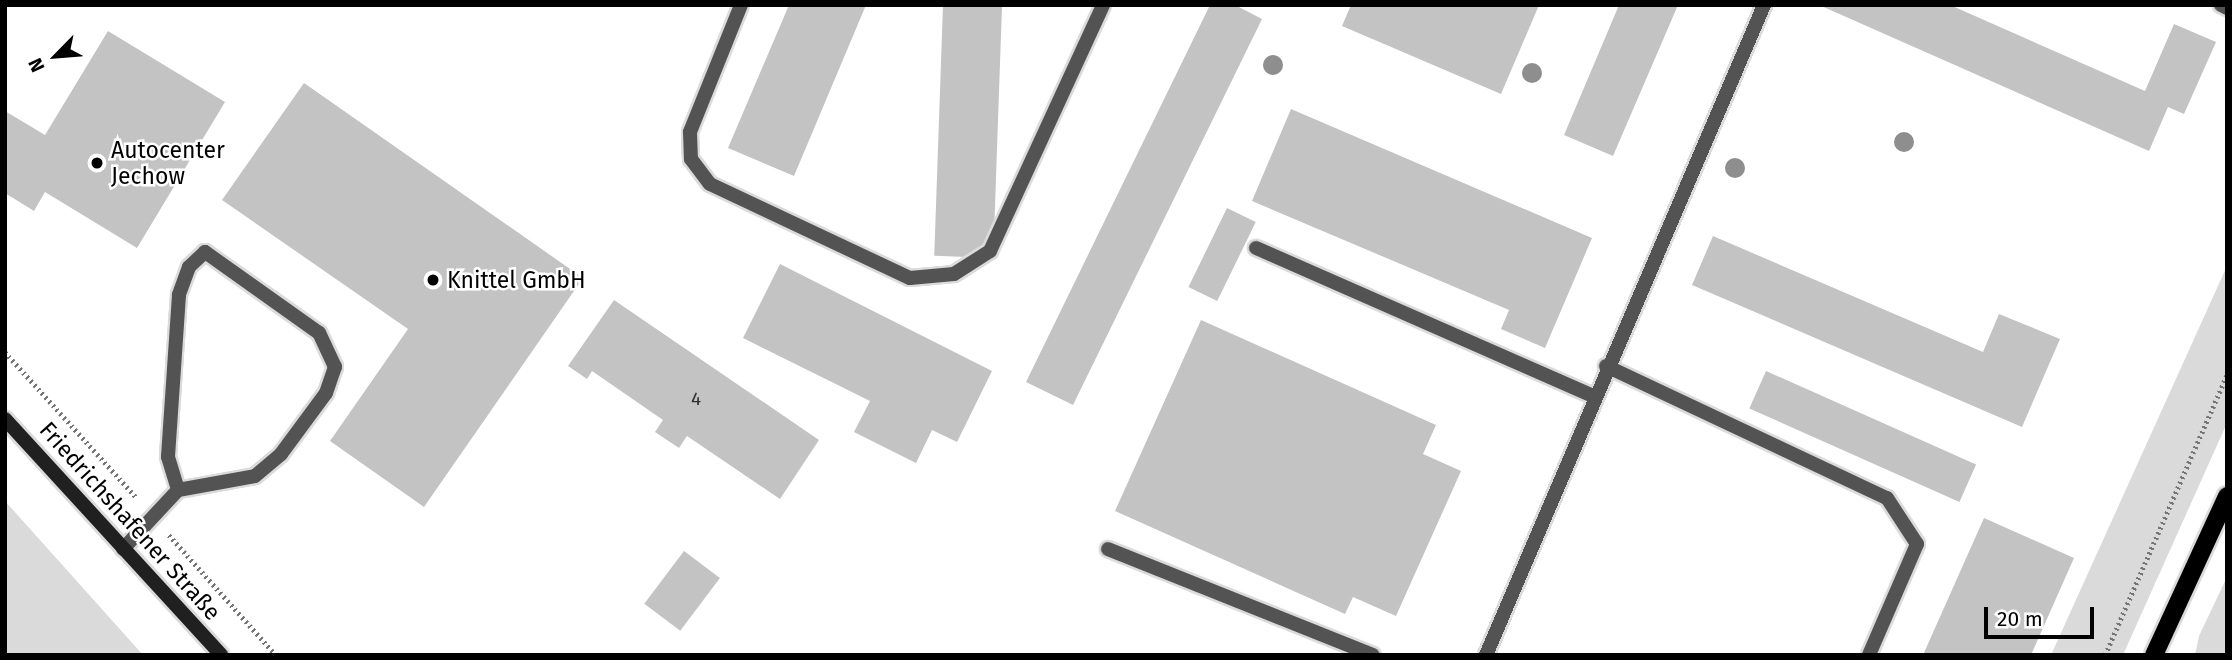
<!DOCTYPE html>
<html>
<head>
<meta charset="utf-8">
<style>
  body { margin:0 }
  #map { position:relative; width:2232px; height:660px; overflow:hidden; background:#fff; font-family:"Fira Sans",sans-serif }
  div>[style] { position:absolute }
  [style*='--x'] { left:calc(var(--x)*1px); top:calc(var(--y)*1px); width:calc(var(--w)*1px); rotate:calc(var(--a)*1deg) }
  .green>* { inset:0; background:#dadada }
  .building>* { inset:0; background:#c3c3c3; transform-origin:0 0 }
  .path>* { height:4.5px; margin-top:-2.25px; transform-origin:0; background:repeating-linear-gradient(90deg,#757575 0 2px,transparent 0 5.5px) }
  .roads { filter:drop-shadow(2px 0 #dbdbdb) drop-shadow(-2px 0 #dbdbdb) drop-shadow(0 2px #dbdbdb) drop-shadow(0 -2px #dbdbdb) }
  .lane>* { height:14px; margin:-7px; padding:0 7px; transform-origin:7px; border-radius:7px; background:#535353 }
  .secondary>* { height:14px; margin:-7px; padding:0 7px; transform-origin:7px; border-radius:7px; background:#202020 }
  .primary>* { height:18px; margin:-9px; padding:0 9px; transform-origin:9px; border-radius:9px; background:#000 }
  .trees>* { width:20px; height:20px; margin:-10px; border-radius:50%; background:#8e8e8e }
  .dots>* { width:19px; height:19px; translate:-50% -50%; box-sizing:border-box; border:4px solid #fff; border-radius:50% }
  span { translate:-50% -50%; white-space:nowrap; text-align:center; line-height:1.15; -webkit-text-stroke:5px #fff; paint-order:stroke }
  .number-label { font-size:19px; color:#313131 }
  .number-label span { -webkit-text-stroke-width:0 }
  .poi-label { font-size:23px; color:#000 }
  .left { translate:0 -50%; text-align:left }
  .street-label { font-size:23px; color:#000 }
  .frame { position:absolute; inset:0; border:7px solid #000; pointer-events:none }
  .north { position:absolute; left:21px; top:21px; width:70px; height:70px; -webkit-text-stroke:5px #fff; paint-order:stroke; rotate:245deg; font-size:19px; font-weight:700; line-height:28px; text-align:center; color:#000 }
  .north::after { content:''; display:block; margin:auto; width:24px; height:32px; background:#000; clip-path:polygon(50% 0,100% 100%,50% 72%,0 100%) }
  .scale { position:absolute; left:1984px; top:607px; width:110px; height:32px; box-sizing:border-box; border:4px solid #000; border-top:0; padding-left:9px; font-size:21px; line-height:24px; white-space:nowrap; color:#000; -webkit-text-stroke:5px #fff; paint-order:stroke }
</style>
</head>
<body>
<div id="map">
  <div class="green">
    <i style="clip-path:polygon(2227px 266px,2227px 423px,2123px 655px,2051px 655px)"></i>
    <i style="clip-path:polygon(5px 501px,143px 655px,5px 655px)"></i>
    <i style="clip-path:polygon(2227px 577px,2227px 655px,2195px 655px,2199px 636px)"></i>
  </div>
  <div class="building">
    <i style="clip-path:polygon(789px 5px,866px 5px,794px 176px,728px 148px)"></i>
    <i style="left:943px;top:5px;width:59px;height:251px;rotate:2deg"></i>
    <i style="clip-path:polygon(1210px 5px,1235px 5px,1262px 19px,1073px 405px,1026px 382px)"></i>
    <i style="clip-path:polygon(1351px 5px,1539px 5px,1501px 94px,1342px 26px)"></i>
    <i style="clip-path:polygon(1619px 5px,1678px 5px,1613px 156px,1564px 135px)"></i>
    <i style="clip-path:polygon(1819px 5px,1950px 5px,2145px 91px,2174px 24px,2216px 42px,2184px 114px,2168px 107px,2149px 151px)"></i>
    <i style="clip-path:polygon(108px 31px,225px 102px,137px 248px,45px 192px,34px 211px,5px 193px,5px 111px,45px 135px)"></i>
    <i style="clip-path:polygon(304px 83px,583px 278px,424px 507px,330px 441px,408px 329px,222px 200px)"></i>
    <i style="clip-path:polygon(1291px 109px,1592px 238px,1545px 348px,1501px 329px,1509px 310px,1252px 201px)"></i>
    <i style="left:1227px;top:208px;width:32px;height:88px;rotate:26deg"></i>
    <i style="clip-path:polygon(1713px 236px,1983px 352px,1999px 314px,2060px 339px,2022px 427px,1692px 285px)"></i>
    <i style="clip-path:polygon(780px 264px,992px 371px,957px 442px,932px 430px,916px 463px,854px 432px,870px 401px,743px 338px)"></i>
    <i style="clip-path:polygon(614px 300px,819px 440px,780px 499px,687px 436px,679px 448px,655px 432px,663px 420px,592px 371px,587px 379px,568px 366px)"></i>
    <i style="clip-path:polygon(1201px 320px,1436px 425px,1423px 454px,1461px 471px,1396px 616px,1353px 597px,1345px 614px,1115px 511px)"></i>
    <i style="left:1766px;top:371px;width:230px;height:41px;rotate:24deg"></i>
    <i style="clip-path:polygon(1984px 518px,2074px 558px,2031px 655px,1923px 655px)"></i>
    <i style="left:684px;top:551px;width:45px;height:66px;rotate:37deg"></i>
  </div>
  <div class="path">
    <i style="--x:5;--y:352;--w:195;--a:47.9"></i>
    <i style="--x:169;--y:535;--w:161;--a:48.3"></i>
    <i style="--x:2105;--y:655;--w:305;--a:-66.5"></i>
  </div>
  <div class="roads">
    <div class="lane">
      <i style="--x:741;--y:5;--w:137;--a:111.9"></i>
      <i style="--x:690;--y:132;--w:27;--a:88"></i>
      <i style="--x:691;--y:159;--w:31;--a:53"></i>
      <i style="--x:710;--y:184;--w:221;--a:25.2"></i>
      <i style="--x:910;--y:278;--w:44;--a:-5.2"></i>
      <i style="--x:954;--y:274;--w:43;--a:-32.6"></i>
      <i style="--x:990;--y:251;--w:271;--a:-65.3"></i>
      <i style="--x:2221;--y:5;--w:7;--a:27"></i>
      <i style="--x:1256;--y:248;--w:368;--a:23.7"></i>
      <i style="--x:1606;--y:366;--w:310;--a:25.2"></i>
      <i style="--x:1887;--y:498;--w:55;--a:56.9"></i>
      <i style="--x:1917;--y:544;--w:121;--a:113.4"></i>
      <i style="--x:123;--y:549;--w:81;--a:-47"></i>
      <i style="--x:178;--y:490;--w:78;--a:-10.3"></i>
      <i style="--x:255;--y:476;--w:34;--a:-40"></i>
      <i style="--x:281;--y:454;--w:76;--a:-53.6"></i>
      <i style="--x:326;--y:393;--w:28;--a:-71"></i>
      <i style="--x:335;--y:367;--w:38;--a:-115"></i>
      <i style="--x:319;--y:333;--w:140;--a:-144.6"></i>
      <i style="--x:205;--y:252;--w:22;--a:137"></i>
      <i style="--x:189;--y:267;--w:30;--a:110"></i>
      <i style="--x:179;--y:295;--w:162;--a:93.9"></i>
      <i style="--x:168;--y:457;--w:34;--a:73"></i>
      <i style="--x:1108;--y:549;--w:285;--a:21.8"></i>
      <i style="--x:1486;--y:655;--w:707;--a:-66.84"></i>
    </div>
    <div class="secondary">
      <i style="--x:5;--y:419;--w:320;--a:47.5"></i>
    </div>
    <div class="primary">
      <i style="--x:2154;--y:655;--w:175;--a:-65.3"></i>
    </div>
  </div>
  <div class="trees">
    <i style="left:1273px;top:65px"></i>
    <i style="left:1532px;top:73px"></i>
    <i style="left:1904px;top:142px"></i>
    <i style="left:1735px;top:168px"></i>
  </div>
  <div class="dots">
    <i style="left:97px;top:163px;background:#000"></i>
    <i style="left:433px;top:280px;background:#000"></i>
  </div>
  <div class="number-label">
    <span style="left:696px;top:399px">4</span>
  </div>
  <div class="poi-label">
    <span class="left" style="left:111px;top:163px">Autocenter<br>Jechow</span>
    <span class="left" style="left:447px;top:280px">Knittel GmbH</span>
  </div>
  <div class="street-label">
    <span style="left:130px;top:521px;rotate:48deg">Friedrichshafener Straße</span>
  </div>
  <div class="frame"></div>
  <div class="north">N</div>
  <div class="scale">20 m</div>
</div>
</body>
</html>
